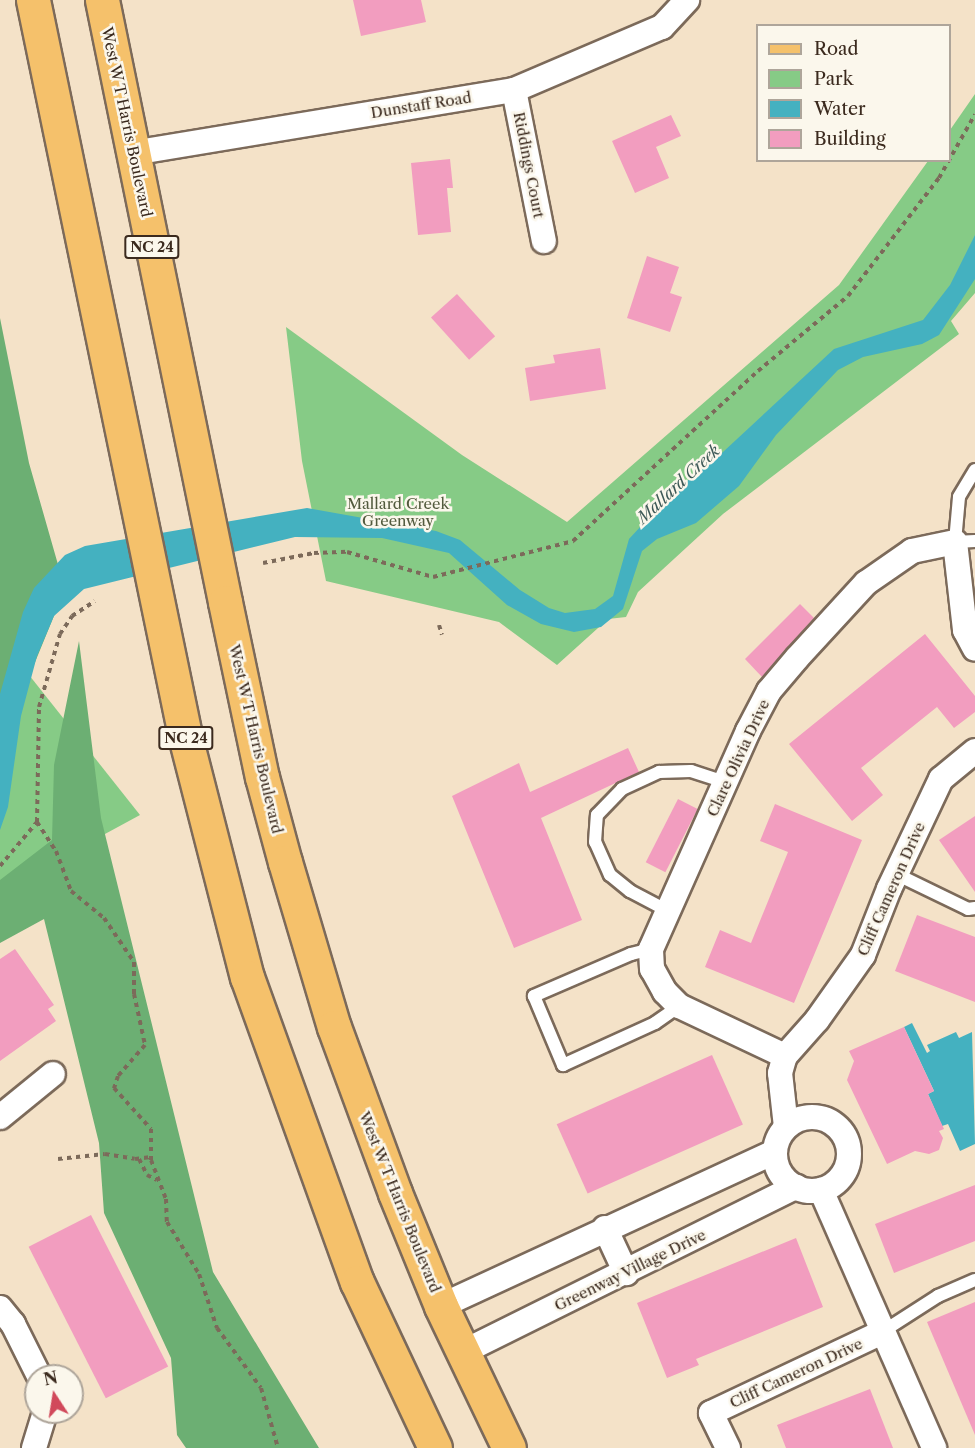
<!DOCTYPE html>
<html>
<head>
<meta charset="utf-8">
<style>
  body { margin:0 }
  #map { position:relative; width:975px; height:1448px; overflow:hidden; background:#f4e2c8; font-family:"Libre Caslon Text",serif }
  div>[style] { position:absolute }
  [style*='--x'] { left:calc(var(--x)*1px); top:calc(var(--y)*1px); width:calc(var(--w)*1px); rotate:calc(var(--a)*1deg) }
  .green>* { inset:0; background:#86cb86 }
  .forest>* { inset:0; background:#6caf73 }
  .water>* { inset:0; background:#44b1c0 }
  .building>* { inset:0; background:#f29dbf; transform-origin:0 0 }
  .path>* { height:4px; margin-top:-2px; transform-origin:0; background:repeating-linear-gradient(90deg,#7c6a5a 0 4.5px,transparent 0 9px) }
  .roads { filter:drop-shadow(2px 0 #7c6a5a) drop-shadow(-2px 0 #7c6a5a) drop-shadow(0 2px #7c6a5a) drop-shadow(0 -2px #7c6a5a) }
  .service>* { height:12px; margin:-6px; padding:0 6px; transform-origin:6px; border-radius:6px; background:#fff }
  .minor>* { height:24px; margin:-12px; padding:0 12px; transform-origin:12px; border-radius:12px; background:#fff }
  .minor>.ring { margin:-12px; padding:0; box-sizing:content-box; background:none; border:24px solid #fff; border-radius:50% }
  .primary>* { height:33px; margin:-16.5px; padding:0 16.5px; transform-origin:16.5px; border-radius:16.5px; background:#f5c16b }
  span { translate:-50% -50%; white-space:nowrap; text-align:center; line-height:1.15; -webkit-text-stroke:5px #fbf7ec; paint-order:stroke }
  .shield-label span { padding:2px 4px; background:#fbf7ec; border:2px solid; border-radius:4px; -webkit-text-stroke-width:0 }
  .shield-label { font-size:14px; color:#3b2a1e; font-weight:700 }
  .street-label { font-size:15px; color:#3b2a1e }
  .park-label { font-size:15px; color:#525a3d }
  .water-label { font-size:16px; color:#3e5957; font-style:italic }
  .legend { position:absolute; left:756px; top:24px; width:195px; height:138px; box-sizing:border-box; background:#fbf7ec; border:2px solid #aea59a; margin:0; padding:8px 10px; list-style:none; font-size:18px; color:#3b2a1e }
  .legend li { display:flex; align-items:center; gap:12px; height:30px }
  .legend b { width:30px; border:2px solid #aea59a }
  .north { position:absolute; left:24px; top:1364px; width:60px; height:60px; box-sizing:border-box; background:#fbf7ec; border:2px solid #aea59a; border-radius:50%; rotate:348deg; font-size:16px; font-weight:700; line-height:24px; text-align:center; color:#3b2a1e }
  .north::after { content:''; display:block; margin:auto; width:21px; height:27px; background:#d1495b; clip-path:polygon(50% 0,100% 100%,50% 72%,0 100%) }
</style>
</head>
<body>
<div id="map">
  <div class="green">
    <i style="clip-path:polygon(975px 94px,975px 293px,951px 321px,959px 334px,723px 514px,638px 592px,626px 617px,608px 619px,557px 665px,499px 622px,326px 581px,302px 461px,286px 327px,462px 455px,567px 522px,839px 285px,928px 161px,950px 160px,950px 130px)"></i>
    <i style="clip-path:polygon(0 655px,14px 656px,140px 815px,0 891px)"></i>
  </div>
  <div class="forest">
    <i style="clip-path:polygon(0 318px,29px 463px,65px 589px,22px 694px,0 780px)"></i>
    <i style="clip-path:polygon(79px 641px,101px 818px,213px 1272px,319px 1448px,186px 1448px,177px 1435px,171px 1358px,104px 1213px,99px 1143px,44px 919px,0 943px,0 880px,52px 840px,54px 765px)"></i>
  </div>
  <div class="water">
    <i style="clip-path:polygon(975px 235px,975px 279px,939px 335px,922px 344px,863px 357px,838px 370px,776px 435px,739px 486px,696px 523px,657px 539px,642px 551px,623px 609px,601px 627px,574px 632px,541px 624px,507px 605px,449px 553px,382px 538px,295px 537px,84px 589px,54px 616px,37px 656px,21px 716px,8px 807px,0 830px,0 694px,23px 612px,34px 588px,65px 555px,85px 546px,307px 508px,436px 531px,460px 540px,520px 590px,549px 608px,565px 613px,595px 609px,613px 596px,629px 539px,669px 496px,723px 452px,834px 349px,923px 320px,950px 285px)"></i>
    <i style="clip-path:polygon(912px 1023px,927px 1053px,930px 1051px,927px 1045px,956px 1032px,959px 1038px,972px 1032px,975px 1144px,960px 1151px,948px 1124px,942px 1126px,928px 1094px,934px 1091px,904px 1027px)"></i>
  </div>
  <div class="building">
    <i style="clip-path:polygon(353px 0,421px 0,426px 22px,361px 36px)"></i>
    <i style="clip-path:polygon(671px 115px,681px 136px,656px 147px,669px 178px,635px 193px,612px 141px)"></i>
    <i style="clip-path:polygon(450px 159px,453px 188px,447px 188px,451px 232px,418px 235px,411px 163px)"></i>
    <i style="clip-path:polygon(647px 256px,679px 267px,670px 293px,682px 297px,670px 332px,627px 318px)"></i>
    <i style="left:457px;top:294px;width:57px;height:35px;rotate:48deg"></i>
    <i style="clip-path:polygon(600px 348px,606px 389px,530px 401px,525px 368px,555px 363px,553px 355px)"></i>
    <i style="clip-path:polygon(800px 604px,814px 618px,762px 677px,745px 659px)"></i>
    <i style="clip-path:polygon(925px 634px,975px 696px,975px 712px,954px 728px,937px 707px,861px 768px,883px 795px,852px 821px,789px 744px)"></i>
    <i style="clip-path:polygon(628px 748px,639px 772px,541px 818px,582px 920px,514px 948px,452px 796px,519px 763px,530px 792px)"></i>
    <i style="left:678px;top:799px;width:22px;height:71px;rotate:27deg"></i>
    <i style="clip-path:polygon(775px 804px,862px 840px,794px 1003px,705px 967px,720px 930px,751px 943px,788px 852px,760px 841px)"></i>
    <i style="clip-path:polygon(975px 816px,975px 892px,939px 840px)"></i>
    <i style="clip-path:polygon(917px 915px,975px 937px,975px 1002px,895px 971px)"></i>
    <i style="clip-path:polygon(15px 949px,54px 1005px,48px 1009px,56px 1021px,0 1061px,0 959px)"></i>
    <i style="clip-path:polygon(904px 1027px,934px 1091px,928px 1094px,944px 1129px,939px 1131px,943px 1138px,939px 1150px,929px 1154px,915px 1151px,887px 1164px,847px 1080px,854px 1061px,849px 1051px)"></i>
    <i style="left:712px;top:1055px;width:76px;height:170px;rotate:66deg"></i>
    <i style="clip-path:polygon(975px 1185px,975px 1241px,894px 1273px,875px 1224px)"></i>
    <i style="left:91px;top:1215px;width:170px;height:70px;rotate:63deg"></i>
    <i style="clip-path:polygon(796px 1238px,823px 1307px,696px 1359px,699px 1365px,667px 1378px,637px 1303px)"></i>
    <i style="clip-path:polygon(975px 1302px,975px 1435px,927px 1322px)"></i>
    <i style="clip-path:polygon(870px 1389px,893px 1448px,786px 1448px,777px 1425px)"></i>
  </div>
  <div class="path">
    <i style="--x:263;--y:563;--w:52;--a:-11.1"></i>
    <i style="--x:314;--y:553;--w:33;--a:-2"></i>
    <i style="--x:347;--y:552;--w:90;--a:16.2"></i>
    <i style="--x:433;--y:577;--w:145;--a:-14.4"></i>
    <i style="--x:573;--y:541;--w:251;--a:-42.6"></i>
    <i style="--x:758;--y:371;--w:117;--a:-39.8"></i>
    <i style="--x:848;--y:296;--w:149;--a:-52.4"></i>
    <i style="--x:939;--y:178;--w:73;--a:-60.6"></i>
    <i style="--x:439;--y:625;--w:10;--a:73"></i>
    <i style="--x:37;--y:822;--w:35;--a:57"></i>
    <i style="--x:56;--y:851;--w:43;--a:69.4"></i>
    <i style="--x:71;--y:891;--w:43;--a:39.3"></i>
    <i style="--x:104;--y:918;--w:53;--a:55.7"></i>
    <i style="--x:134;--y:962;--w:32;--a:90"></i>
    <i style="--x:134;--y:994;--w:52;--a:77.8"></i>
    <i style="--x:145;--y:1045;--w:41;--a:131.1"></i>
    <i style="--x:118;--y:1076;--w:13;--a:108"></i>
    <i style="--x:114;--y:1088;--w:55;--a:47.9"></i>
    <i style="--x:151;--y:1129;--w:31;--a:90"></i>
    <i style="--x:151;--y:1160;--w:42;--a:69"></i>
    <i style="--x:166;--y:1199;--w:23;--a:88"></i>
    <i style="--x:167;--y:1222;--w:61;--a:58.4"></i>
    <i style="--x:199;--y:1274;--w:57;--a:71.6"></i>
    <i style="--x:217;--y:1328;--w:74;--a:53.7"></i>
    <i style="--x:261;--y:1388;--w:62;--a:74.2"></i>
    <i style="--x:0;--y:866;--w:57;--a:-49.9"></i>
    <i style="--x:37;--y:822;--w:115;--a:-89"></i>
    <i style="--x:39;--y:707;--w:76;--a:-74"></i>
    <i style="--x:60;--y:634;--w:22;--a:-56"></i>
    <i style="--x:72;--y:616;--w:27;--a:-33"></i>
    <i style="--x:58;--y:1159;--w:47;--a:-6.1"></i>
    <i style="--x:105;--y:1154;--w:30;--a:9"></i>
    <i style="--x:135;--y:1159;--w:16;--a:-7"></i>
    <i style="--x:139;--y:1159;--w:18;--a:63"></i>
    <i style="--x:147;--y:1175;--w:11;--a:27"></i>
  </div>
  <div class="roads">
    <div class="service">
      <i style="--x:975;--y:470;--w:31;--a:121"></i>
      <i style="--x:959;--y:497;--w:45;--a:95.1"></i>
      <i style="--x:955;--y:542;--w:20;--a:-3"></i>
      <i style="--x:896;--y:874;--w:80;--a:25.9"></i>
      <i style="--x:968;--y:909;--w:7;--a:-8"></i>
      <i style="--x:668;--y:911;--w:43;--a:-152.2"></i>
      <i style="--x:630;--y:891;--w:26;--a:-141"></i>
      <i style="--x:610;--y:875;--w:36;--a:-114"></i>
      <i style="--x:595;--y:842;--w:27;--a:-86"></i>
      <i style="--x:597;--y:815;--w:36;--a:-46"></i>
      <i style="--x:622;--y:789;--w:41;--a:-24.7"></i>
      <i style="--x:659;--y:772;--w:32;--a:-2"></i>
      <i style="--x:691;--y:771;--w:36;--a:18"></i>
      <i style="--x:651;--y:949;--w:21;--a:166"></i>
      <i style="--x:631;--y:954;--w:106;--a:156.6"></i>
      <i style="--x:534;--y:996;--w:75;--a:67.2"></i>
      <i style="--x:563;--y:1065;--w:101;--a:-24.5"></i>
      <i style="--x:655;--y:1023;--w:29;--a:-35"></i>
      <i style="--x:882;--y:1332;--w:67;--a:-32.7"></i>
      <i style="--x:938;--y:1296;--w:40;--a:-23.4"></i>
    </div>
    <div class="minor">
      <i style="--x:514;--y:90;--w:154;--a:78.8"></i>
      <i style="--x:133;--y:153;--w:386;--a:-9.4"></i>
      <i style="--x:514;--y:90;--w:161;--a:-23.1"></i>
      <i style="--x:662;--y:27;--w:37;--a:-47"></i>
      <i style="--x:785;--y:1056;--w:117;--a:-154.7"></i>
      <i style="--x:679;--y:1006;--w:20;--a:-135"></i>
      <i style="--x:665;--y:992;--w:26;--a:-119"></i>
      <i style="--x:652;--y:969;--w:20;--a:-93"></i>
      <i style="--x:651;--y:949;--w:239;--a:-66"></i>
      <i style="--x:748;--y:731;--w:45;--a:-62.3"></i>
      <i style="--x:769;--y:691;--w:43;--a:-49.7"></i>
      <i style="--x:797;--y:658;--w:102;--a:-47.4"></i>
      <i style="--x:866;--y:583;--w:56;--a:-34.8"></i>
      <i style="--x:912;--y:551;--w:44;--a:-11.8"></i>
      <i style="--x:955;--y:542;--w:89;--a:83.5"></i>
      <i style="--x:965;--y:630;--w:21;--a:62"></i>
      <i class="ring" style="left:775px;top:1117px;width:50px;height:50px"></i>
      <i style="--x:0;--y:1117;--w:68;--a:-39.1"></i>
      <i style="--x:786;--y:1127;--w:54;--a:-96.3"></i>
      <i style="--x:780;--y:1073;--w:18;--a:-74"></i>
      <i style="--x:785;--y:1056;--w:48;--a:-48.4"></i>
      <i style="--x:817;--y:1020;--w:80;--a:-54.7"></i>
      <i style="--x:863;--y:955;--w:71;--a:-68.5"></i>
      <i style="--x:889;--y:889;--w:122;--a:-64.7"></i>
      <i style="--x:941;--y:779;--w:44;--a:-39.5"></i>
      <i style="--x:821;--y:1190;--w:282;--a:66.3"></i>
      <i style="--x:605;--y:1228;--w:50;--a:65"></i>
      <i style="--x:441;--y:1306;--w:368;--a:-24.8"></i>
      <i style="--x:0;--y:1308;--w:21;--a:51"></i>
      <i style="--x:13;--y:1324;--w:58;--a:63.4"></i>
      <i style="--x:463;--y:1352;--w:372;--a:-26.4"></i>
      <i style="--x:34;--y:1448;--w:38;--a:-73"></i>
      <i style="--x:728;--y:1448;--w:39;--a:-116"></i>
      <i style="--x:711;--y:1413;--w:189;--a:-25.3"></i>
    </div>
    <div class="primary">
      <i style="--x:33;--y:0;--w:756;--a:78.32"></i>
      <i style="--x:186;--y:740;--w:245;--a:75.6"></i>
      <i style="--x:247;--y:977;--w:324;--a:70.2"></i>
      <i style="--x:357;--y:1282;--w:183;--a:64.8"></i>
      <i style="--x:102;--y:0;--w:614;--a:78.45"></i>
      <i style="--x:225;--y:602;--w:179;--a:78.1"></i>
      <i style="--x:262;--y:777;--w:88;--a:74.9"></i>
      <i style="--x:285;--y:862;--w:172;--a:73.5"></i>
      <i style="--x:334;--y:1027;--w:177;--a:69.8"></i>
      <i style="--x:395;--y:1193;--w:122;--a:67.8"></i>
      <i style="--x:441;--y:1306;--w:157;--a:64.4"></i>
    </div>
  </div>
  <div class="shield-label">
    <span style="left:152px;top:247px">NC 24</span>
    <span style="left:186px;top:738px">NC 24</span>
  </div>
  <div class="street-label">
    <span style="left:421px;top:105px;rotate:-9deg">Dunstaff Road</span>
    <span style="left:127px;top:122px;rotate:78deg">West W T Harris Boulevard</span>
    <span style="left:529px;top:165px;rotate:79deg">Riddings Court</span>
    <span style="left:256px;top:739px;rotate:77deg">West W T Harris Boulevard</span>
    <span style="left:738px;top:758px;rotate:-65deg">Clare Olivia Drive</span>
    <span style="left:891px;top:889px;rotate:-66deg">Cliff Cameron Drive</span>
    <span style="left:400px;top:1202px;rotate:68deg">West W T Harris Boulevard</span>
    <span style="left:630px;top:1270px;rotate:-26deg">Greenway Village Drive</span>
    <span style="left:796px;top:1373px;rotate:-25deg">Cliff Cameron Drive</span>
  </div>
  <div class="park-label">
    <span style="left:398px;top:512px">Mallard Creek<br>Greenway</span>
  </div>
  <div class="water-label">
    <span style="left:678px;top:484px;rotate:-43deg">Mallard Creek</span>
  </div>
  <ul class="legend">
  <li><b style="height:8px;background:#f5c16b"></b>Road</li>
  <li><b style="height:16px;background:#86cb86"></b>Park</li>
  <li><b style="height:16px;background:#44b1c0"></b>Water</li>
  <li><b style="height:16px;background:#f29dbf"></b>Building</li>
  </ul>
  <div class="north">N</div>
</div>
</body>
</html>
